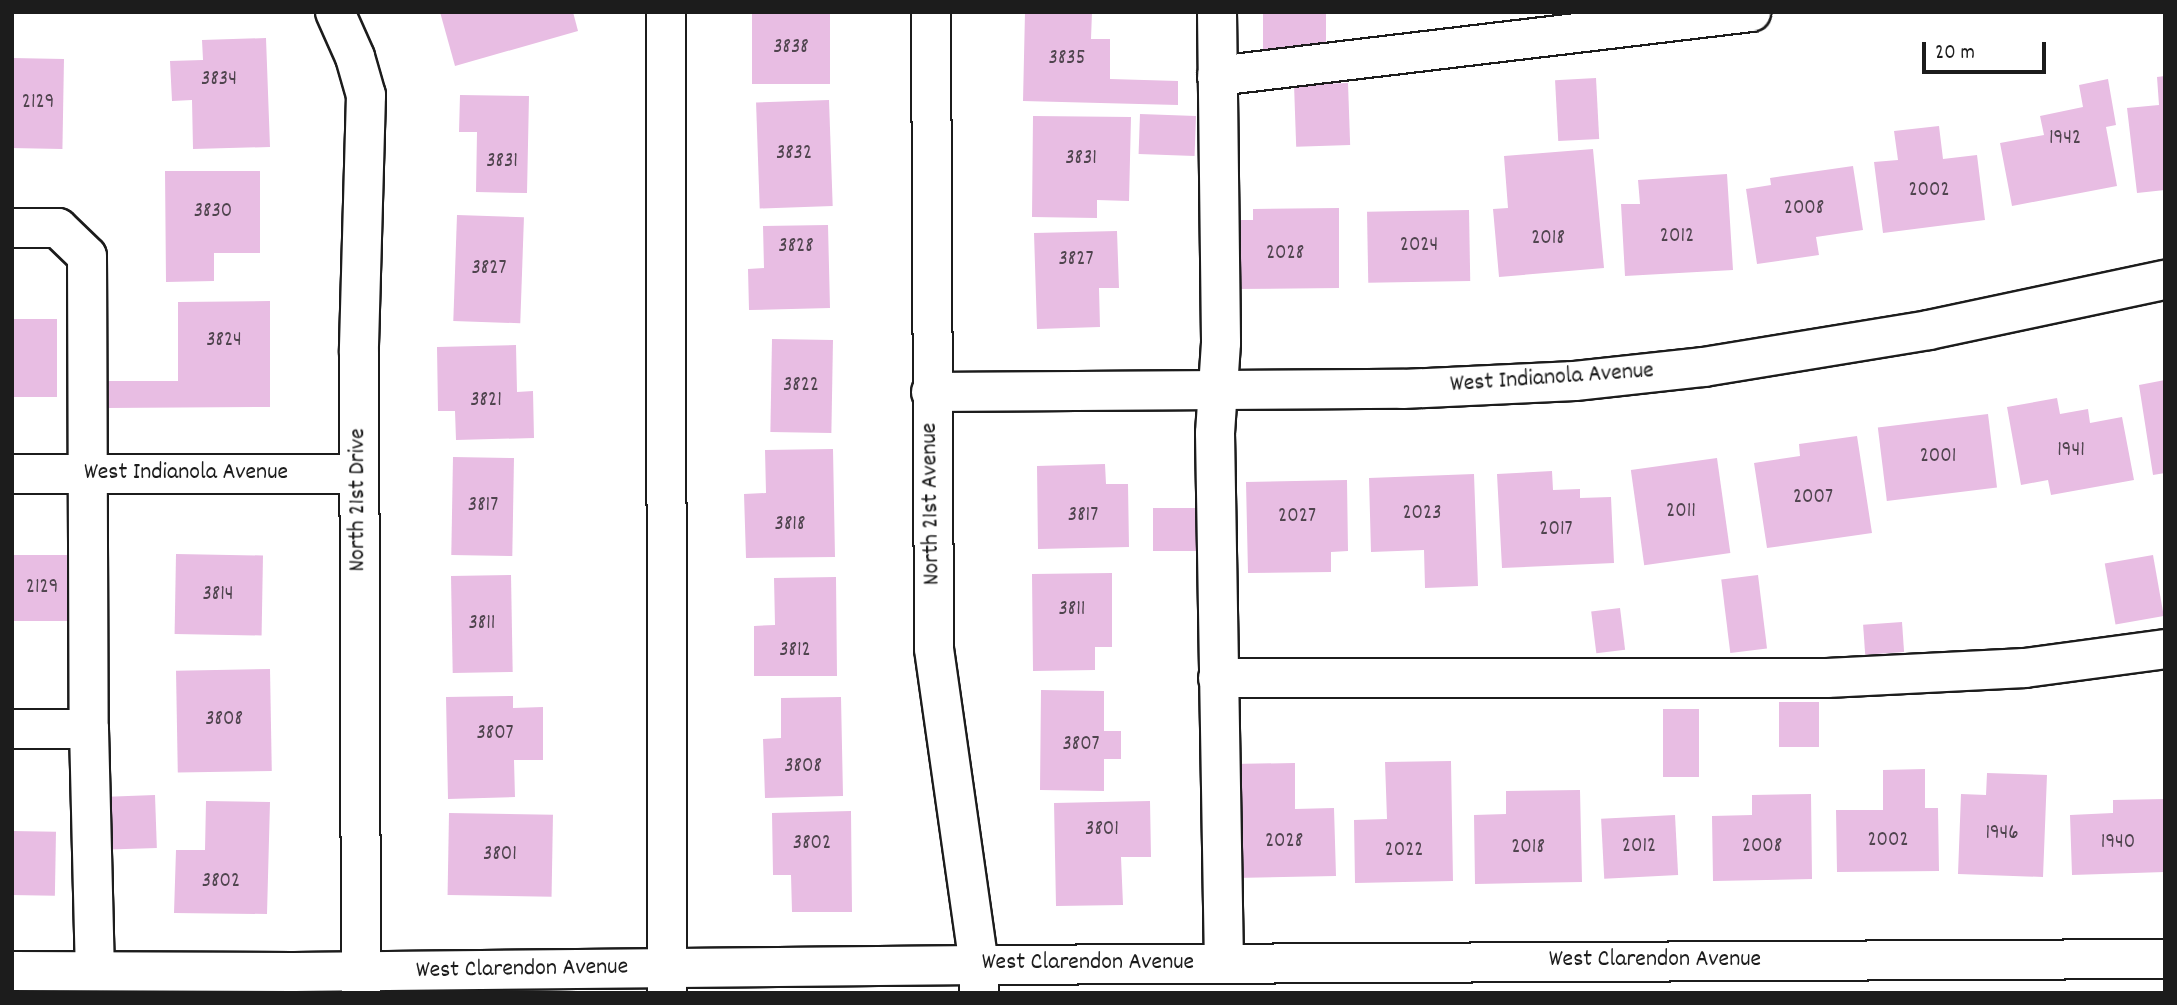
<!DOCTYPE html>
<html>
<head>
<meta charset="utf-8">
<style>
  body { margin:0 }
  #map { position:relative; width:2177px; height:1005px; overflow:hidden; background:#fff; font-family:Dekko,sans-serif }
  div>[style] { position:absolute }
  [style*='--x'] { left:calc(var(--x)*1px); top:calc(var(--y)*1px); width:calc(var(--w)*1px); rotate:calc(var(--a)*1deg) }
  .building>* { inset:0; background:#e8bde3; transform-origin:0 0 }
  .roads { filter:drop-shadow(2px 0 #1c1c1c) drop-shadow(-2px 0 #1c1c1c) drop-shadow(0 2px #1c1c1c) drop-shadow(0 -2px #1c1c1c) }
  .minor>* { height:38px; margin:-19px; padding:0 19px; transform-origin:19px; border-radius:19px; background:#fff }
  span { translate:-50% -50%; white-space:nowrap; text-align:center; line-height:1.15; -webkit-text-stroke:5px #fff; paint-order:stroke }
  .number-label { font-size:21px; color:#4f444e }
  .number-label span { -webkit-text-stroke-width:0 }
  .street-label { font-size:24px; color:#1c1c1c }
  .frame { position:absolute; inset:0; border:14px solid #1c1c1c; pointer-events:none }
  .scale { position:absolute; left:1922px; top:42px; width:124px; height:32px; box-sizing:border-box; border:4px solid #1c1c1c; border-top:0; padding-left:9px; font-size:21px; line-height:24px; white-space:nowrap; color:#1c1c1c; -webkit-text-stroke:5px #fff; paint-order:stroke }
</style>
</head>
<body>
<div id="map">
  <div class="building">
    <i style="clip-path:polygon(440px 12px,573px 12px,578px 31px,455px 66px)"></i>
    <i style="left:752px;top:12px;width:78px;height:72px"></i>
    <i style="clip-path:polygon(1025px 12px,1092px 12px,1091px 39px,1110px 39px,1110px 79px,1178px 81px,1178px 105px,1023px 101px)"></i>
    <i style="left:1263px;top:12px;width:63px;height:38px"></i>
    <i style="clip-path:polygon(266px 38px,270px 147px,193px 149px,192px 100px,172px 101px,170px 61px,203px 60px,202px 40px)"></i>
    <i style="left:12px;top:58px;width:52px;height:90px;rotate:1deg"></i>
    <i style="clip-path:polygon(2165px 76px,2165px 190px,2137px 193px,2127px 108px,2159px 105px,2157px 77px)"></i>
    <i style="left:1596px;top:78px;width:61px;height:41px;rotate:87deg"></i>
    <i style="clip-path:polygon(2108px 79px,2116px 125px,2106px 127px,2117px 186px,2012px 206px,2000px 143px,2044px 135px,2040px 116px,2083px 107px,2079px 85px)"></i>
    <i style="left:1348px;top:83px;width:62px;height:54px;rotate:88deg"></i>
    <i style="clip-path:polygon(460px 95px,529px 96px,527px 193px,476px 192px,477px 132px,459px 132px)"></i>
    <i style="left:829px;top:100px;width:106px;height:73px;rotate:88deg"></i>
    <i style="left:1140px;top:114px;width:56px;height:40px;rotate:2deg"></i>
    <i style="clip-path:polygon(1033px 116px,1131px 117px,1129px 201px,1097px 200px,1097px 218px,1032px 217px)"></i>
    <i style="clip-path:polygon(1939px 126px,1943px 159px,1977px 155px,1985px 220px,1883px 233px,1874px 162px,1898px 160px,1894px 131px)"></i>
    <i style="clip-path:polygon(1593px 149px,1604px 268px,1499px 277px,1493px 209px,1508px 208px,1504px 156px)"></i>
    <i style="clip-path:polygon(1853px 166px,1863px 230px,1816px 237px,1819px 255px,1757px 264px,1746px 189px,1771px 185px,1770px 178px)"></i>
    <i style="clip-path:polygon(165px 171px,260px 171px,260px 253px,214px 253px,214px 281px,166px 282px)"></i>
    <i style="clip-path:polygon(1727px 174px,1733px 270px,1625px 276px,1621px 204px,1640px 204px,1638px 180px)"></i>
    <i style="clip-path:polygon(1339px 208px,1339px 288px,1232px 289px,1231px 220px,1253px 220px,1253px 209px)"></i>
    <i style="left:1469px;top:210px;width:71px;height:102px;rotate:89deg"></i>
    <i style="left:457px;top:215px;width:67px;height:106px;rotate:2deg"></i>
    <i style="clip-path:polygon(828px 225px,830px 308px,749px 310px,748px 269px,764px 268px,763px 226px)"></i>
    <i style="clip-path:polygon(1117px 231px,1119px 288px,1099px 288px,1100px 327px,1037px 329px,1034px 233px)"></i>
    <i style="clip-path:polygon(270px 301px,270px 407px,106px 408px,106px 381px,178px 381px,178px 302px)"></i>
    <i style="left:12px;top:319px;width:45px;height:78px"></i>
    <i style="left:772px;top:339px;width:61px;height:93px;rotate:1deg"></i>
    <i style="clip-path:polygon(516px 345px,517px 392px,533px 391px,534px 438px,456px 440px,455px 411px,438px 411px,437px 347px)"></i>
    <i style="clip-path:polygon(2165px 380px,2165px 473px,2153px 475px,2139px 385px)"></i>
    <i style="clip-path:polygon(2057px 398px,2060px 414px,2088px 409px,2090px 423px,2122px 417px,2134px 480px,2051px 495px,2048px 480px,2021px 485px,2007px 407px)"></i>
    <i style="left:1988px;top:414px;width:74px;height:111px;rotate:83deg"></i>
    <i style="clip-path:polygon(1857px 436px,1872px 533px,1767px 548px,1754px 463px,1800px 456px,1799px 444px)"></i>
    <i style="clip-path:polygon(833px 449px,835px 557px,746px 558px,744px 494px,766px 493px,765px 450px)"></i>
    <i style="left:453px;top:457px;width:61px;height:98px;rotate:1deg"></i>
    <i style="left:1717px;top:458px;width:96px;height:87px;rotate:82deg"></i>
    <i style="clip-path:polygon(1105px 464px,1106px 484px,1128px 484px,1129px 547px,1038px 549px,1037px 466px)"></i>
    <i style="clip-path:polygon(1552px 471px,1553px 490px,1580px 489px,1580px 498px,1611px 497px,1614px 563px,1502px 568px,1497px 474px)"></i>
    <i style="clip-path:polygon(1474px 474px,1478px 586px,1425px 588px,1424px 550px,1371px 552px,1369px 478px)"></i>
    <i style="clip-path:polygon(1347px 480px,1348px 551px,1331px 552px,1331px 572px,1248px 573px,1246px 482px)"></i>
    <i style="left:1153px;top:508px;width:44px;height:43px"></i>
    <i style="left:176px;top:554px;width:87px;height:80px;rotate:1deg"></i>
    <i style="left:12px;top:555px;width:60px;height:66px"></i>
    <i style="left:2153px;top:555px;width:62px;height:49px;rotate:80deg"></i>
    <i style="clip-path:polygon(1112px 573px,1112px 647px,1095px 647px,1095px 670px,1033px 671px,1032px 574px)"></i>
    <i style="left:511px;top:575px;width:97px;height:60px;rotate:89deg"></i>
    <i style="left:1758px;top:575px;width:74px;height:37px;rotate:83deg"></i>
    <i style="clip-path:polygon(836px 577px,837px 676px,754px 676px,754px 626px,775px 625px,774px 578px)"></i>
    <i style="left:1620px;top:608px;width:42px;height:29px;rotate:83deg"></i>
    <i style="left:1902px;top:622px;width:30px;height:39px;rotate:86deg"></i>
    <i style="left:270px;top:669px;width:102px;height:94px;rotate:89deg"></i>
    <i style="clip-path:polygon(1041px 690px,1104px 691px,1104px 731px,1121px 731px,1121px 759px,1104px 759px,1104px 791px,1040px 790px)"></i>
    <i style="clip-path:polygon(513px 696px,513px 708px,543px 707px,543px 760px,514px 760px,515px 797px,448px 799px,446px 697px)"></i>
    <i style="clip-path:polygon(841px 697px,843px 796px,765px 798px,763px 739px,781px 738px,781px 698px)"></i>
    <i style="left:1779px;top:702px;width:40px;height:45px"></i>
    <i style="left:1663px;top:709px;width:36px;height:68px"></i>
    <i style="clip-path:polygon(1451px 761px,1453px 881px,1355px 883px,1354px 820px,1387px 819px,1385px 762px)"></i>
    <i style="clip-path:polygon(1295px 763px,1295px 809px,1334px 808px,1336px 876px,1234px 878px,1232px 764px)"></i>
    <i style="clip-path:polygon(1925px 769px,1925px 808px,1938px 808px,1939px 871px,1837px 872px,1836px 810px,1883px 810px,1883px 770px)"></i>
    <i style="clip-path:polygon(1987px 773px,2047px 775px,2043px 877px,1958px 874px,1961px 794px,1986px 795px)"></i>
    <i style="clip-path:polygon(1580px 790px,1582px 882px,1475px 884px,1474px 815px,1506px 814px,1506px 791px)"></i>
    <i style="clip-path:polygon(1811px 794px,1812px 879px,1713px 881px,1712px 816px,1752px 815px,1752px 795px)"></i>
    <i style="left:155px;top:795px;width:53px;height:47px;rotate:88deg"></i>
    <i style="clip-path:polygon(2165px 799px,2165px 872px,2072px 875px,2070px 815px,2113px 813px,2113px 800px)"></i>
    <i style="clip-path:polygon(206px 801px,270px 802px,267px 914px,174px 913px,176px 850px,205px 850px)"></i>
    <i style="clip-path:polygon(1150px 801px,1151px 857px,1121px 857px,1123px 905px,1056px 906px,1054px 803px)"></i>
    <i style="clip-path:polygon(851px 811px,852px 912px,792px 912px,791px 875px,773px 875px,772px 813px)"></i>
    <i style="left:449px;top:813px;width:104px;height:82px;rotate:1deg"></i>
    <i style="left:1675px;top:815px;width:60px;height:74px;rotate:87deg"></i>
    <i style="left:12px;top:831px;width:44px;height:64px;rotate:1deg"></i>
  </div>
  <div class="roads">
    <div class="minor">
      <i style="--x:335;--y:12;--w:49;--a:66"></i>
      <i style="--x:355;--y:57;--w:40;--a:74"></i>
      <i style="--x:366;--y:95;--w:258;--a:91.6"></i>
      <i style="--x:359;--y:353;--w:640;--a:89.82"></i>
      <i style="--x:666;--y:12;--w:981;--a:89.94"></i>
      <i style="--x:931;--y:12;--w:637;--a:89.73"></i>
      <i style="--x:934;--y:649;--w:319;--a:81.9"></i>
      <i style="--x:979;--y:965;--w:28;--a:90"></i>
      <i style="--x:1217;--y:12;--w:331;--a:89.3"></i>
      <i style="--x:1221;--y:343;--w:90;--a:93.8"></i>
      <i style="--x:1215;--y:433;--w:530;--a:89.03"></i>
      <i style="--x:1217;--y:76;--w:538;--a:-6.83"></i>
      <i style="--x:12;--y:228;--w:46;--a:0"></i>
      <i style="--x:58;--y:228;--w:40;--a:44"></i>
      <i style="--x:87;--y:256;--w:473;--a:89.8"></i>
      <i style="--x:89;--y:729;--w:242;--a:88.6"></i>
      <i style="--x:931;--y:392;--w:472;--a:-0.4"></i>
      <i style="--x:1403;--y:389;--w:172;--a:-2.7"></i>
      <i style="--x:1575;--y:381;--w:130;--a:-6.2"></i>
      <i style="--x:1704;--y:367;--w:228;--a:-9.3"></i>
      <i style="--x:1929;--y:330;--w:241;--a:-12"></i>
      <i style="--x:12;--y:474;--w:347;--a:0"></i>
      <i style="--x:1218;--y:678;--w:609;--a:0"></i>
      <i style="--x:1827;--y:678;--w:198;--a:-2.9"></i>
      <i style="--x:2025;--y:668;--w:141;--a:-7.7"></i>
      <i style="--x:12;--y:729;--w:77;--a:0"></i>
      <i style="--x:12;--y:971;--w:282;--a:0.2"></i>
      <i style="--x:294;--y:972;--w:685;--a:-0.59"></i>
      <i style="--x:979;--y:965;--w:1186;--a:-0.29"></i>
    </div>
  </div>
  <div class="number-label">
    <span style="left:791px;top:48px">3838</span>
    <span style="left:1067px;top:59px">3835</span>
    <span style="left:219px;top:80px">3834</span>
    <span style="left:38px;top:103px">2129</span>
    <span style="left:2065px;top:139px">1942</span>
    <span style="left:794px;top:154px">3832</span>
    <span style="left:1081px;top:159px">3831</span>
    <span style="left:502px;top:162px">3831</span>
    <span style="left:1929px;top:191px">2002</span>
    <span style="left:1804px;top:209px">2008</span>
    <span style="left:213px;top:212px">3830</span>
    <span style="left:1677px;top:237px">2012</span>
    <span style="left:1548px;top:239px">2018</span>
    <span style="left:1419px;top:246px">2024</span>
    <span style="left:796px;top:247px">3828</span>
    <span style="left:1285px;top:254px">2028</span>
    <span style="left:1076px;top:260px">3827</span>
    <span style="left:489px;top:269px">3827</span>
    <span style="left:224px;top:341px">3824</span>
    <span style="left:801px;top:386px">3822</span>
    <span style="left:486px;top:401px">3821</span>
    <span style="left:2071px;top:451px">1941</span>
    <span style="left:1938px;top:457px">2001</span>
    <span style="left:1813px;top:498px">2007</span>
    <span style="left:483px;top:506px">3817</span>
    <span style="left:1681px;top:512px">2011</span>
    <span style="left:1422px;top:514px">2023</span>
    <span style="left:1083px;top:516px">3817</span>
    <span style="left:1297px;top:517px">2027</span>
    <span style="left:790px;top:525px">3818</span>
    <span style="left:1556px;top:530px">2017</span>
    <span style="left:42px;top:588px">2129</span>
    <span style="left:218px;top:595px">3814</span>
    <span style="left:1072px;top:610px">3811</span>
    <span style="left:482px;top:624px">3811</span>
    <span style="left:795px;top:651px">3812</span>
    <span style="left:224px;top:720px">3808</span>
    <span style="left:495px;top:734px">3807</span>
    <span style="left:1081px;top:745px">3807</span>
    <span style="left:803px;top:767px">3808</span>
    <span style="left:1102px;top:830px">3801</span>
    <span style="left:2002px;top:834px">1946</span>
    <span style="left:1888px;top:841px">2002</span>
    <span style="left:1284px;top:842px">2028</span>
    <span style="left:2118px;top:843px">1940</span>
    <span style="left:812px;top:844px">3802</span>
    <span style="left:1639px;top:847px">2012</span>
    <span style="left:1762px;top:847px">2008</span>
    <span style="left:1528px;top:848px">2018</span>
    <span style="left:1404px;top:851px">2022</span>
    <span style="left:500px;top:855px">3801</span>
    <span style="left:221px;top:882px">3802</span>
  </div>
  <div class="street-label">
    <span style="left:1552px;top:379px;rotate:-4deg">West Indianola Avenue</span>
    <span style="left:186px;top:474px">West Indianola Avenue</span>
    <span style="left:359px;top:500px;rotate:-90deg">North 21st Drive</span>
    <span style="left:932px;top:504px;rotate:-91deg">North 21st Avenue</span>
    <span style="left:1655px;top:961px">West Clarendon Avenue</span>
    <span style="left:1088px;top:964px">West Clarendon Avenue</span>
    <span style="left:522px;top:970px;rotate:-1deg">West Clarendon Avenue</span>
  </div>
  <div class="frame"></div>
  <div class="scale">20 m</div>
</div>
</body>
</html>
